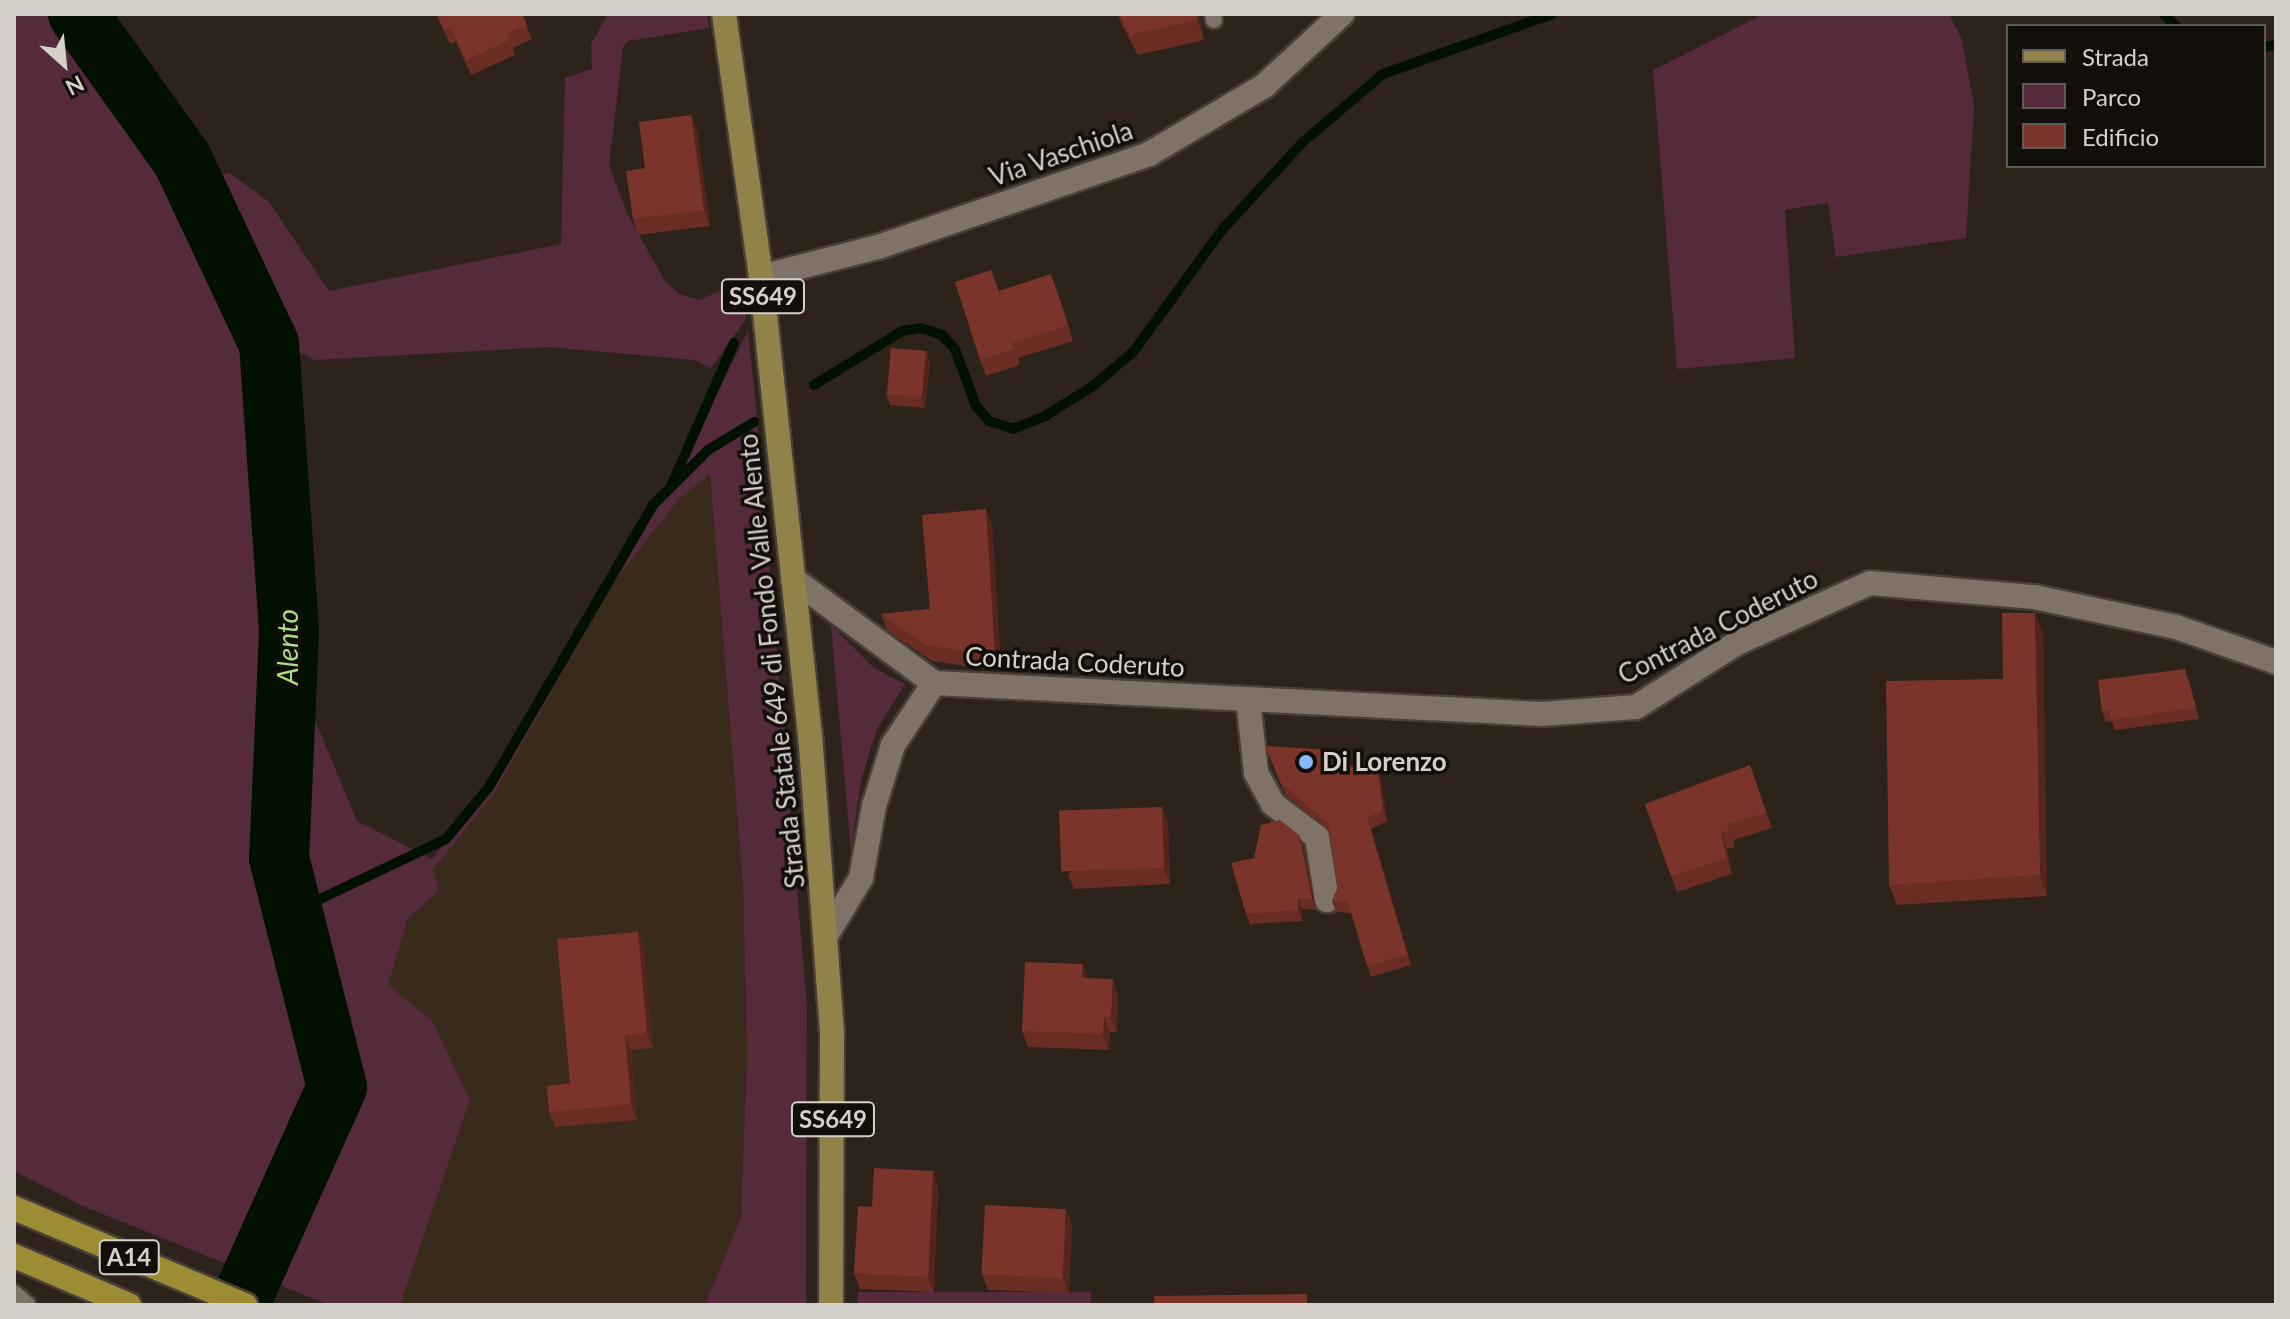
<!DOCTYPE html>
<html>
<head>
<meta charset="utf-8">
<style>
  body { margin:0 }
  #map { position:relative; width:2290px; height:1319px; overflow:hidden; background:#2d231a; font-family:Lato,sans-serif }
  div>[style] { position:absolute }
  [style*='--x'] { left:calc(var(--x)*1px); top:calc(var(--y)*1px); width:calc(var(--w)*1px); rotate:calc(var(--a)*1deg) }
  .built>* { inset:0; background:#392a1c }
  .green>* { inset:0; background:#552b3c; transform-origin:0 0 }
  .stream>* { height:10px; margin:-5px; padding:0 5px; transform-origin:5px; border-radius:5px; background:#021000 }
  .river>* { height:60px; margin:-30px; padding:0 30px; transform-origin:30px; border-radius:30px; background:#021000 }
  .roads { filter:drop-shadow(2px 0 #473f38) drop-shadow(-2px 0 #473f38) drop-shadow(0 2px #473f38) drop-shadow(0 -2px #473f38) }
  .lane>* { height:16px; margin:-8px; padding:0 8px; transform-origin:8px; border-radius:8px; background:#7f7368 }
  .street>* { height:24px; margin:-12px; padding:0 12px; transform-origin:12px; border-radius:12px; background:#7f7368 }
  .primary>* { height:24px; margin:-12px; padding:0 12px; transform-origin:12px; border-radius:12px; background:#908248 }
  .highway>* { height:24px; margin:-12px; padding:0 12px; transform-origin:12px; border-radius:12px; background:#9c8c33 }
  .wall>* { inset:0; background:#692d24 }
  .shaded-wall>* { inset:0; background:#55241d }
  .building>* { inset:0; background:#7a342a; transform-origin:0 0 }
  .dots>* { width:22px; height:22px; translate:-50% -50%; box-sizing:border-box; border:4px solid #120e0a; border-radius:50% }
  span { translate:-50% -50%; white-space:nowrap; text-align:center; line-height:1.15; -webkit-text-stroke:7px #120e0a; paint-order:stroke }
  .shield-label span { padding:2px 6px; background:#120e0a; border:2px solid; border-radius:6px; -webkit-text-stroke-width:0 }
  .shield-label { font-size:24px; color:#d6d0ca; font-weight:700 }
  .street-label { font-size:26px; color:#d6d0ca }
  .poi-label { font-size:26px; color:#d6d0ca; font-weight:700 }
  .left { translate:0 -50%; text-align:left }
  .water-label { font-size:28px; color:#abdf84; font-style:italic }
  .frame { position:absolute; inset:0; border:16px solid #d6d0ca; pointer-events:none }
  .legend { position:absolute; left:2006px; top:24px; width:260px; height:144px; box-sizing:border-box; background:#120e0a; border:2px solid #605c57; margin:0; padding:10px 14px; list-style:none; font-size:24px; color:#d6d0ca }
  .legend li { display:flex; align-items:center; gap:16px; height:40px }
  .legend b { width:40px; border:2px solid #605c57 }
  .north { position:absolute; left:24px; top:24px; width:80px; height:80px; -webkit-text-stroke:6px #120e0a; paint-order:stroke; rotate:153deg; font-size:22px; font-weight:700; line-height:32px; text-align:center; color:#d6d0ca }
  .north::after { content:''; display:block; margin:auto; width:28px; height:36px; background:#d6d0ca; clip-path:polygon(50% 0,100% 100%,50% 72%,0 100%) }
</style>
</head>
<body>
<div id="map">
  <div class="built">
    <i style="clip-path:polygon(710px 473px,743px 886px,747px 1054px,741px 1217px,705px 1305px,400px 1305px,470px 1100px,388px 985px,408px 918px,439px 891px,433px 870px,495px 792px,612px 584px,679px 499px)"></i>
  </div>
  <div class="green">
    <i style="clip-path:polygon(14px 14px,67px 14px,202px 217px,252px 331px,276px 342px,204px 184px,228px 172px,268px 201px,329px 291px,561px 244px,565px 78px,592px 69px,591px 44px,608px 14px,707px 14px,709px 28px,628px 41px,623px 47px,609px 165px,627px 213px,664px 280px,679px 294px,699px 300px,743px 281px,746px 319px,711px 368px,694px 360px,549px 347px,315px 360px,293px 349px,302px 405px,301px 632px,310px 708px,357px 821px,432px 859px,500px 772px,656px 506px,717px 448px,757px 424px,807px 1006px,806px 1305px,705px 1305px,741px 1217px,747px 1054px,743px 886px,710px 474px,679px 499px,612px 584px,495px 792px,433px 870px,439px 891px,408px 918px,388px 985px,432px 1021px,470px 1100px,400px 1305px,329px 1305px,83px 1206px,14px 1171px)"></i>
    <i style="clip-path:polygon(1764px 14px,1949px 14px,1962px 40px,1974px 106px,1966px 238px,1836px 257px,1828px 203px,1785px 210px,1795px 358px,1677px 369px,1653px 70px)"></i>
    <i style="clip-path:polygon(748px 331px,757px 417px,711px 447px,673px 483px)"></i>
    <i style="clip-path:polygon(831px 625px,874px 668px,905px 684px,877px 729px,861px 780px,851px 852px)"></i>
    <i style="left:1091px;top:1292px;width:13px;height:233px;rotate:90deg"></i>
  </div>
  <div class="stream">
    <i style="--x:2164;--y:14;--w:17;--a:45"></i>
    <i style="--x:2264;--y:47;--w:12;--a:-9"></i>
    <i style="--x:814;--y:385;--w:103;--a:-31.5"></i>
    <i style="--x:902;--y:331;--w:19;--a:-9"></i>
    <i style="--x:921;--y:328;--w:22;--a:18"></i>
    <i style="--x:942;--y:335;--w:19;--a:47"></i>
    <i style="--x:955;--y:349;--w:61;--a:69.8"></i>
    <i style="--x:976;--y:406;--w:20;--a:49"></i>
    <i style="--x:989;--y:421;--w:25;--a:18"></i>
    <i style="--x:1013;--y:429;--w:35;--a:-22"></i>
    <i style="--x:1045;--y:416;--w:57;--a:-32"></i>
    <i style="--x:1093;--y:386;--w:54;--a:-40.5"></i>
    <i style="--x:1134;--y:351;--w:150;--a:-54"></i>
    <i style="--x:1222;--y:230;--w:120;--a:-47.4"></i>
    <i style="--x:1303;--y:142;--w:105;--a:-40.4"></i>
    <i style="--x:1383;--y:74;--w:179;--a:-19.5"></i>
    <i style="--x:672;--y:484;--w:154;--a:-66.3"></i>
    <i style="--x:293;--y:912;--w:170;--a:-25.5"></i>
    <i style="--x:446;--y:839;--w:67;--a:-50.4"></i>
    <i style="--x:489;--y:787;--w:326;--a:-59.8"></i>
    <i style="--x:653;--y:505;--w:78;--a:-45"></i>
    <i style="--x:708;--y:450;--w:54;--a:-31.3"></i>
  </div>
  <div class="river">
    <i style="--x:78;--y:14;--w:178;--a:54.4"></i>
    <i style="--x:182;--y:159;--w:204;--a:64.8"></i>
    <i style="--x:269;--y:344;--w:289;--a:86"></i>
    <i style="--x:289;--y:632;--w:226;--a:92.5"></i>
    <i style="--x:279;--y:858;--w:236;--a:75.8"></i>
    <i style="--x:337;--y:1087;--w:239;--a:114.2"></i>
  </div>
  <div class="roads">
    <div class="lane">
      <i style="--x:1213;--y:14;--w:6;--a:81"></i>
      <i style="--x:14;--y:1293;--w:18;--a:41"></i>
    </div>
    <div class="street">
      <i style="--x:761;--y:277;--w:121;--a:-14.4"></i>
      <i style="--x:878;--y:247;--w:287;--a:-18.9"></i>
      <i style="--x:1149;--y:154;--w:134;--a:-30.6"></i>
      <i style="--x:1264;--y:86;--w:106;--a:-42.7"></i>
      <i style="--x:793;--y:579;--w:175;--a:36.4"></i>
      <i style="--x:934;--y:683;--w:609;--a:2.92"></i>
      <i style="--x:1542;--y:714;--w:94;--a:-4.3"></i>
      <i style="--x:1636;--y:707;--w:120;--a:-32.4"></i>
      <i style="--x:1737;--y:643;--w:146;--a:-24.3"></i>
      <i style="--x:1870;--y:583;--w:165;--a:4.9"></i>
      <i style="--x:2034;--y:597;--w:145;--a:11.9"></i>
      <i style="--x:2176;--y:627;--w:106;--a:19.3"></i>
      <i style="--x:1248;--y:699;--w:74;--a:83.8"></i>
      <i style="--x:1256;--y:773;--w:35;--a:61"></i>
      <i style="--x:1273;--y:804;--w:55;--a:36.9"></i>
      <i style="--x:1317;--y:837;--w:64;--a:81"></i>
      <i style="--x:827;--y:934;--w:66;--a:-58.7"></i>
      <i style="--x:861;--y:878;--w:73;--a:-79.8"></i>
      <i style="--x:874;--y:806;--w:64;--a:-72.7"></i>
      <i style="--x:893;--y:745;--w:74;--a:-56.5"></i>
    </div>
    <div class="primary">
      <i style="--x:724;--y:14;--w:266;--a:82"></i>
      <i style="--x:761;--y:277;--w:459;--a:83.9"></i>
      <i style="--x:810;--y:733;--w:304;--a:85.8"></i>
      <i style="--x:832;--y:1036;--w:269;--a:90.2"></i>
    </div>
    <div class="highway">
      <i style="--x:14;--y:1208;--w:251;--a:22.8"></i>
      <i style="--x:14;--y:1256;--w:125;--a:23.1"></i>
    </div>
  </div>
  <div class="wall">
    <i style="clip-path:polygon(436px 14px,522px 14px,532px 39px,513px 48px,515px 55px,471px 75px,456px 42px,450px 44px)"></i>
    <i style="clip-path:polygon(1118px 14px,1199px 14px,1204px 40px,1138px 55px,1121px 23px)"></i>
    <i style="clip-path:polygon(691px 115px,697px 131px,710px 226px,638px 235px,633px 219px,645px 168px)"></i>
    <i style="clip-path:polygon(1057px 290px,1073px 341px,1018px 358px,1020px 365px,986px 376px,980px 360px,999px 291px)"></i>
    <i style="clip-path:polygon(926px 351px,930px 362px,925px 408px,890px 405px,886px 394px)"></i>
    <i style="clip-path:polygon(992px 525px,1001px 671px,932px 661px,887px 630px,881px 614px,930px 609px)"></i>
    <i style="clip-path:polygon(2043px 633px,2047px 896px,1897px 905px,1889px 885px,2003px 679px)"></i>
    <i style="clip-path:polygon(2189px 680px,2199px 719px,2115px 730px,2111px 721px,2106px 722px,2102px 712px)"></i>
    <i style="clip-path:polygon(1265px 746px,1329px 750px,1333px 761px,1332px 772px,1376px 759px,1379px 770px,1387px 821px,1371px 829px,1411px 965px,1371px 977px,1351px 913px,1336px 912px,1332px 901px,1338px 887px,1329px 831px,1285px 794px)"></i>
    <i style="clip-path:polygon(1750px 765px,1772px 828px,1733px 840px,1735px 847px,1727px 849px,1732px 874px,1677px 892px,1645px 804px)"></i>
    <i style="clip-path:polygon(1162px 807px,1168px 823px,1170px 884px,1074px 889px,1068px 874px)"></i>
    <i style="clip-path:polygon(1299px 835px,1303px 845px,1316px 910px,1302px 909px,1302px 921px,1250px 924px,1246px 914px)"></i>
    <i style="clip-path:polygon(638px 932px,644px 947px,653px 1048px,631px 1050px,637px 1120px,555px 1127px,549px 1112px,570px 1083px)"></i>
    <i style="clip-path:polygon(1088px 979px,1118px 995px,1117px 1032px,1110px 1032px,1109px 1050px,1028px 1047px,1022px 1031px)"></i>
    <i style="clip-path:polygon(933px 1171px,938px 1187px,934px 1292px,860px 1289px,854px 1273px)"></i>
    <i style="clip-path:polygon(1072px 1225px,1069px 1293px,988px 1290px,982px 1274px)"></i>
  </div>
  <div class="shaded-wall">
    <i style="clip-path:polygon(1196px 14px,1199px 14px,1204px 40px,1197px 20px)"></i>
    <i style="clip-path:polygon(691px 115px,697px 131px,710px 226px,704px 210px)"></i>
    <i style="clip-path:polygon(926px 351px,930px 362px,925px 408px,921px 398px)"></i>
    <i style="clip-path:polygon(986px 509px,992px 525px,1001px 671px,995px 656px)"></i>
    <i style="clip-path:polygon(2035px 613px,2043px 633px,2047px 896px,2040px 875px)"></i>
    <i style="clip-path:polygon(1329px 750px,1333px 761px,1331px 785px,1328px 774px)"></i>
    <i style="clip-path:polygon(1376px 759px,1379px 770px,1387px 821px,1383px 810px)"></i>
    <i style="clip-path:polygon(1162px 807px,1168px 823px,1170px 884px,1164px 868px)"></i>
    <i style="clip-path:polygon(1721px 833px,1727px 849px,1732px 874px,1727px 858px)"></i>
    <i style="clip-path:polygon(1299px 835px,1303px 845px,1316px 910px,1312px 899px)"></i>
    <i style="clip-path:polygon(1298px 898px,1302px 909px,1302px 921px,1298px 910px)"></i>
    <i style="clip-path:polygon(638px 932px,644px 947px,653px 1048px,647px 1033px)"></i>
    <i style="clip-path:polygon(1083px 964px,1088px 980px,1082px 978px)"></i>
    <i style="clip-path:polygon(1113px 979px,1118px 995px,1117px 1032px,1111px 1017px)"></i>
    <i style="clip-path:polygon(1104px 1017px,1110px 1032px,1109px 1050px,1103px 1034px)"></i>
    <i style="clip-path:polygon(625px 1035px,631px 1050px,637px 1120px,631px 1104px)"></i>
    <i style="clip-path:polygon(933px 1171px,938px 1187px,934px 1292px,928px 1277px)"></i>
    <i style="clip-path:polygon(1066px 1209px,1072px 1225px,1069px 1293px,1063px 1277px)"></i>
  </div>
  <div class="building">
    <i style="clip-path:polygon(437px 14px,522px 14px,527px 25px,507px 34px,510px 40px,466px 60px,451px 27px,444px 30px)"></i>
    <i style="clip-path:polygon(1119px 14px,1196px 14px,1197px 20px,1130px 35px)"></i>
    <i style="clip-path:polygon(691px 115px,704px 210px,633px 219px,626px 171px,645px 168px,639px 122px)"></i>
    <i style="clip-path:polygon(991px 270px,999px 291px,1051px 274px,1068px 325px,1012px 343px,1014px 349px,980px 360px,955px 282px)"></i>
    <i style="left:891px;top:348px;width:35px;height:46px;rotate:5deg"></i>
    <i style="clip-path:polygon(986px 509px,995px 656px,926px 645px,881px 614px,930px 609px,922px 515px)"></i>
    <i style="clip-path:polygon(2002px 613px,2035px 613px,2040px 875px,1889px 885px,1886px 681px,2003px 679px)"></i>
    <i style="clip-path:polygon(2185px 669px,2196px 708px,2111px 720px,2109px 710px,2102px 712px,2098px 680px)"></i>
    <i style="clip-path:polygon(1265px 746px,1329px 750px,1328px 774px,1376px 759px,1383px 810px,1367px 818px,1407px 954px,1367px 966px,1348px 902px,1332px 901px,1338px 887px,1328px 823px,1281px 783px)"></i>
    <i style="clip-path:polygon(1750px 765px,1766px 813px,1727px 824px,1729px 831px,1721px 833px,1727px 858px,1671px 876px,1645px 804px)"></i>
    <i style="left:1162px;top:807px;width:61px;height:103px;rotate:88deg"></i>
    <i style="clip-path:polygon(1280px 820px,1299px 835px,1312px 899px,1298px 898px,1298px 910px,1246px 914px,1231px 863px,1254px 858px,1261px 825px)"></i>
    <i style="clip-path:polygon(638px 932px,647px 1033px,625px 1035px,631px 1104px,549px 1112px,547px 1086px,570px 1083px,557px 939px)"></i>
    <i style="clip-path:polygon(1025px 962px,1083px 964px,1082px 978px,1113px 979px,1111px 1017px,1104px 1017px,1103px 1034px,1022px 1031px)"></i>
    <i style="clip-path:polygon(874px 1168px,933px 1171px,928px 1277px,854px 1273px,858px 1206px,872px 1207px)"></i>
    <i style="left:985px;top:1205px;width:81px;height:69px;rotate:3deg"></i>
    <i style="clip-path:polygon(1307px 1294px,1307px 1305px,1154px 1305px,1154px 1296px)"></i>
  </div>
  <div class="dots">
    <i style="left:1306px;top:762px;background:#85bbfb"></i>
  </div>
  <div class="shield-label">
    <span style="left:763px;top:296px">SS649</span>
    <span style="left:833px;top:1119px">SS649</span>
    <span style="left:129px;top:1257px">A14</span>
  </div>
  <div class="street-label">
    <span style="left:1061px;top:154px;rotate:-19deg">Via Vaschiola</span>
    <span style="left:1718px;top:627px;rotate:-27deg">Contrada Coderuto</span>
    <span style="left:772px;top:661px;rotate:-96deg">Strada Statale 649 di Fondo Valle Alento</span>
    <span style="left:1075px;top:662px;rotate:3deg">Contrada Coderuto</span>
  </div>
  <div class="poi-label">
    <span class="left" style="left:1322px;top:762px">Di Lorenzo</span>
  </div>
  <div class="water-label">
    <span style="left:287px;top:647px;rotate:-90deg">Alento</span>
  </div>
  <div class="frame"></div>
  <ul class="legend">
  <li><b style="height:10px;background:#908248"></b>Strada</li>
  <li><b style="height:22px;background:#552b3c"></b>Parco</li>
  <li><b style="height:22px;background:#7a342a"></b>Edificio</li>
  </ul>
  <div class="north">N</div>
</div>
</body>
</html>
